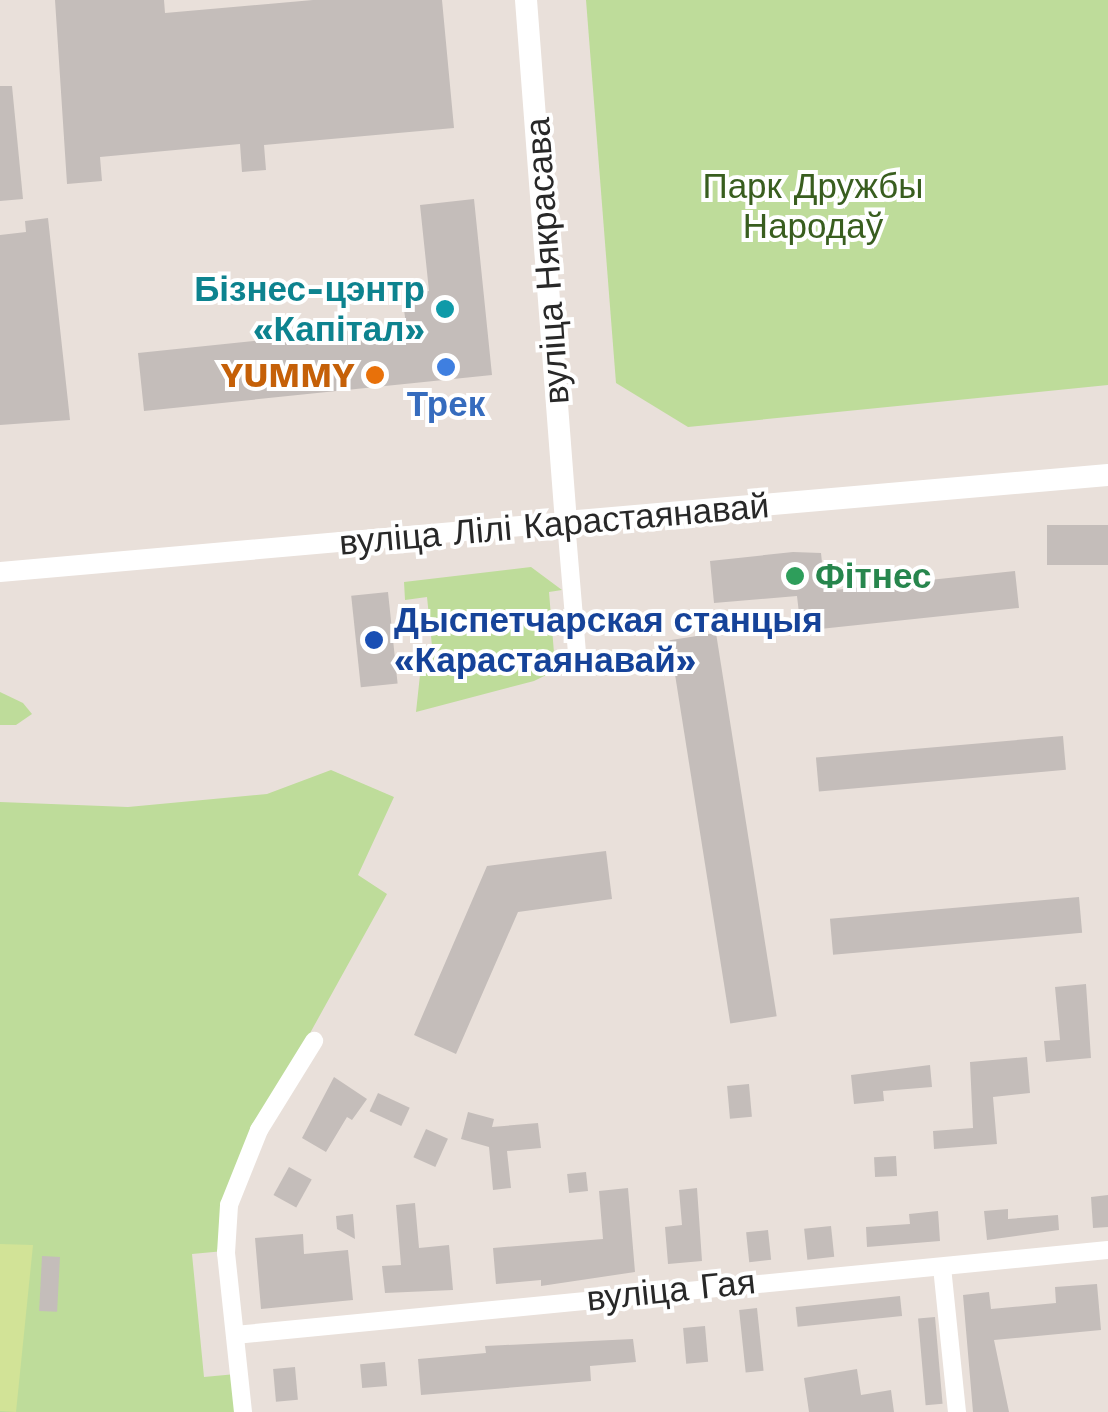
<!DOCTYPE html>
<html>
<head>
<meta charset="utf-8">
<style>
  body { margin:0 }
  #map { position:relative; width:1108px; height:1412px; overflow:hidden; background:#e9e0da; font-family:"Work Sans",sans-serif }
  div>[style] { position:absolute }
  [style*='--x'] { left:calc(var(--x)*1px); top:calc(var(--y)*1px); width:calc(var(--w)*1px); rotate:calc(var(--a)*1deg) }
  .green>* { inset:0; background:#bedc9a }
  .pitch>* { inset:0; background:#d2e397 }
  .building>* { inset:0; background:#c4bdba; transform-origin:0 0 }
  .minor>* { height:18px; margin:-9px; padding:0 9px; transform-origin:9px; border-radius:9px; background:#fff }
  .tertiary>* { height:20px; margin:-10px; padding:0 10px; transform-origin:10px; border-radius:10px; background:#fff }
  .secondary>* { height:22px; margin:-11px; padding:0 11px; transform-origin:11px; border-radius:11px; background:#fff }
  .dots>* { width:28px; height:28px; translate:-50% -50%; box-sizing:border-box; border:5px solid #fff; border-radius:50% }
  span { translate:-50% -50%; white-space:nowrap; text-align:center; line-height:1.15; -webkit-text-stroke:8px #fff; paint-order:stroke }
  .park-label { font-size:35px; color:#395e1f }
  .street-label { font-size:35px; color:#282828 }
  .culture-label { font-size:35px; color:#0d838f; font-weight:700 }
  .right { translate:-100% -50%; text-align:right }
  .food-label { font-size:35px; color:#c56008; font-weight:700 }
  .shop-label { font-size:35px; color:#366cbe; font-weight:700 }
  .leisure-label { font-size:35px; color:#27864d; font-weight:700 }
  .left { translate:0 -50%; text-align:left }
  .transit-label { font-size:35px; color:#164399; font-weight:700 }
</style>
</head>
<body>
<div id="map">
  <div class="green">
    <i style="clip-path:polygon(586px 0,1108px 0,1108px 385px,688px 427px,616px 383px)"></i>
    <i style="clip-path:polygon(531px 567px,562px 590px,549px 592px,555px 665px,569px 664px,534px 681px,416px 712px,423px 647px,432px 646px,427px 597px,405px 600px,404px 582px)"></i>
    <i style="clip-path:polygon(0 692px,23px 703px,32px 714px,16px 725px,0 725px)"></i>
    <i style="clip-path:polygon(331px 770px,394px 797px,358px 875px,387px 894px,257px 1129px,224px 1251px,192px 1254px,204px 1377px,236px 1374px,240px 1412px,0 1412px,0 802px,128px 807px,267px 794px)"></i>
  </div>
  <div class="pitch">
    <i style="clip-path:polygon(0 1244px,33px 1245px,16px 1412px,0 1411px)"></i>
  </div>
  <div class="building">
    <i style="clip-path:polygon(55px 0,164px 0,165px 13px,313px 0,442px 0,454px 128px,264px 145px,266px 170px,242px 172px,240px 144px,100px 157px,102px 181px,67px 184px)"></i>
    <i style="clip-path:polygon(0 86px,12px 86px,23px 199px,0 201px)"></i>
    <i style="clip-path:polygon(474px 199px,492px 375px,144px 411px,138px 353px,406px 325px,402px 294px,429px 291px,420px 205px)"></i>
    <i style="clip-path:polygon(48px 218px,70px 420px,0 425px,0 235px,26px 232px,25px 221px)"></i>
    <i style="left:1108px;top:525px;width:40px;height:61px;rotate:90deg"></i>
    <i style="clip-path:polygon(793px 552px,821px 553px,825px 591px,1015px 571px,1019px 608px,801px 631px,797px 596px,714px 603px,710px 561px)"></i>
    <i style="left:388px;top:592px;width:92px;height:37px;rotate:84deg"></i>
    <i style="left:716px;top:633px;width:388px;height:47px;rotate:81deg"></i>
    <i style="left:1063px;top:736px;width:34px;height:248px;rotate:85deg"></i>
    <i style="clip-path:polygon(606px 851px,612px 899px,518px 912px,456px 1054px,414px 1035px,487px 866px)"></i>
    <i style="left:1079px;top:897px;width:36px;height:250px;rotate:85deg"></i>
    <i style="clip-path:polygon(1086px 984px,1091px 1058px,1046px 1062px,1044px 1041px,1060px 1040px,1055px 987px)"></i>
    <i style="clip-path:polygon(1027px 1057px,1030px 1093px,993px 1097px,997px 1144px,934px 1149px,933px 1131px,973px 1128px,970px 1062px)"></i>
    <i style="clip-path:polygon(930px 1065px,932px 1087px,883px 1091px,884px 1101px,854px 1104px,851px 1075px)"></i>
    <i style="clip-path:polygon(334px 1077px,367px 1099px,352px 1120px,347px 1117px,326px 1152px,302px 1138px)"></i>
    <i style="left:749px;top:1084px;width:33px;height:22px;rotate:85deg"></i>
    <i style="left:378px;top:1093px;width:35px;height:20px;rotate:25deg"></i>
    <i style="clip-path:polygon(468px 1112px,494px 1119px,492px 1127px,538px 1123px,541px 1148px,507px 1151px,511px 1188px,493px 1190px,489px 1147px,461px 1139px)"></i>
    <i style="left:426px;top:1129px;width:24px;height:31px;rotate:24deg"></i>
    <i style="left:896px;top:1156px;width:20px;height:22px;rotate:87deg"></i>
    <i style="left:289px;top:1167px;width:26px;height:32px;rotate:29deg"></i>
    <i style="left:586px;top:1172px;width:19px;height:19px;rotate:84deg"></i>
    <i style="clip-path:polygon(628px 1188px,635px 1272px,541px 1286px,541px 1280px,496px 1284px,493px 1248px,603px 1239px,599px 1191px)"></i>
    <i style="clip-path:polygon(697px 1188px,702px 1261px,668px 1264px,665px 1227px,682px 1225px,679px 1190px)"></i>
    <i style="clip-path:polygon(1108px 1195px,1108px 1227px,1093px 1228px,1091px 1197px)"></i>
    <i style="clip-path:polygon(415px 1203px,419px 1248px,449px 1245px,453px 1290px,385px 1293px,382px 1266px,401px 1265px,396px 1205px)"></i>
    <i style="clip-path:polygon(1008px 1209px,1008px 1219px,1058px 1215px,1059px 1230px,987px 1240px,984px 1211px)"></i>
    <i style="clip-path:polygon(938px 1211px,940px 1241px,867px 1247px,866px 1227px,910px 1224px,909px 1214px)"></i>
    <i style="clip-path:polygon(353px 1214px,355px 1239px,337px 1229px,336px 1216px)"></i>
    <i style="left:831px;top:1226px;width:31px;height:27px;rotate:84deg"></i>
    <i style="left:768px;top:1230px;width:30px;height:22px;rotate:84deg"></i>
    <i style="clip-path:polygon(303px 1234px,304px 1254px,348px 1250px,353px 1300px,261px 1309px,255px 1238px)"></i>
    <i style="left:42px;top:1256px;width:18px;height:55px;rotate:3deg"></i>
    <i style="clip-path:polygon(1097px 1284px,1101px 1330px,994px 1340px,1009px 1412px,973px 1412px,963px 1295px,989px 1292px,991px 1309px,1056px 1303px,1055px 1287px)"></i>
    <i style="left:900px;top:1296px;width:20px;height:105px;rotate:84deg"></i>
    <i style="left:757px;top:1308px;width:63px;height:18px;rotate:84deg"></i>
    <i style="left:935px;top:1317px;width:87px;height:17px;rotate:85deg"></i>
    <i style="left:705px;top:1326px;width:36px;height:22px;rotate:85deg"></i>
    <i style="clip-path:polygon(633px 1339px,636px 1362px,590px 1366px,591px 1381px,421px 1395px,418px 1359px,486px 1353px,485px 1346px)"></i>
    <i style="left:385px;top:1362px;width:24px;height:25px;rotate:85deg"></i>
    <i style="left:295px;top:1367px;width:33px;height:22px;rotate:85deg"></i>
    <i style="clip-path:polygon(857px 1369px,861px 1395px,891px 1390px,894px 1412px,809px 1412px,804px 1378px)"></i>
  </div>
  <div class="minor">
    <i style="--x:566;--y:522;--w:144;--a:85.2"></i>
    <i style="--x:942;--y:1267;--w:146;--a:84.1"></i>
    <i style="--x:235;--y:1335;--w:877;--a:-5.56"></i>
    <i style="--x:243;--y:1412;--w:160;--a:-96.1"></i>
    <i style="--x:226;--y:1253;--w:48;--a:-86.4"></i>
    <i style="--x:229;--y:1205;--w:81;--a:-68.2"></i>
    <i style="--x:259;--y:1130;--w:105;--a:-58.3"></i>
  </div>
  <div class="tertiary">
    <i style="--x:0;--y:572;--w:568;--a:-5.05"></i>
  </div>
  <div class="secondary">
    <i style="--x:526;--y:0;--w:524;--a:85.62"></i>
    <i style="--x:566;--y:522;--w:544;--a:-4.96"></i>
  </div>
  <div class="dots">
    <i style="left:445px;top:309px;background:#0f9aa8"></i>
    <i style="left:446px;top:367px;background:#3f7fe0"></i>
    <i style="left:375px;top:375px;background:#e8710a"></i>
    <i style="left:795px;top:576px;background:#2e9e5b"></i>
    <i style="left:374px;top:640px;background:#1a4fb4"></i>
  </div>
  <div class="park-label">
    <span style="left:813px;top:206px">Парк Дружбы<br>Народаў</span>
  </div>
  <div class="street-label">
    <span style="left:547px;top:261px;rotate:-94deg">вуліца Някрасава</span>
    <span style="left:554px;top:524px;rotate:-5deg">вуліца Лілі Карастаянавай</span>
    <span style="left:671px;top:1290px;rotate:-6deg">вуліца Гая</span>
  </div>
  <div class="culture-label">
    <span class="right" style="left:425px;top:309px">Бізнес-цэнтр<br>«Капітал»</span>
  </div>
  <div class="food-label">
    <span class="right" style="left:355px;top:375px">YUMMY</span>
  </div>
  <div class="shop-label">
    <span style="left:446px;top:404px">Трек</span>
  </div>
  <div class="leisure-label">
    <span class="left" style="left:815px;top:576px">Фітнес</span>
  </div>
  <div class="transit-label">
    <span class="left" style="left:394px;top:640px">Дыспетчарская станцыя<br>«Карастаянавай»</span>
  </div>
</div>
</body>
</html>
